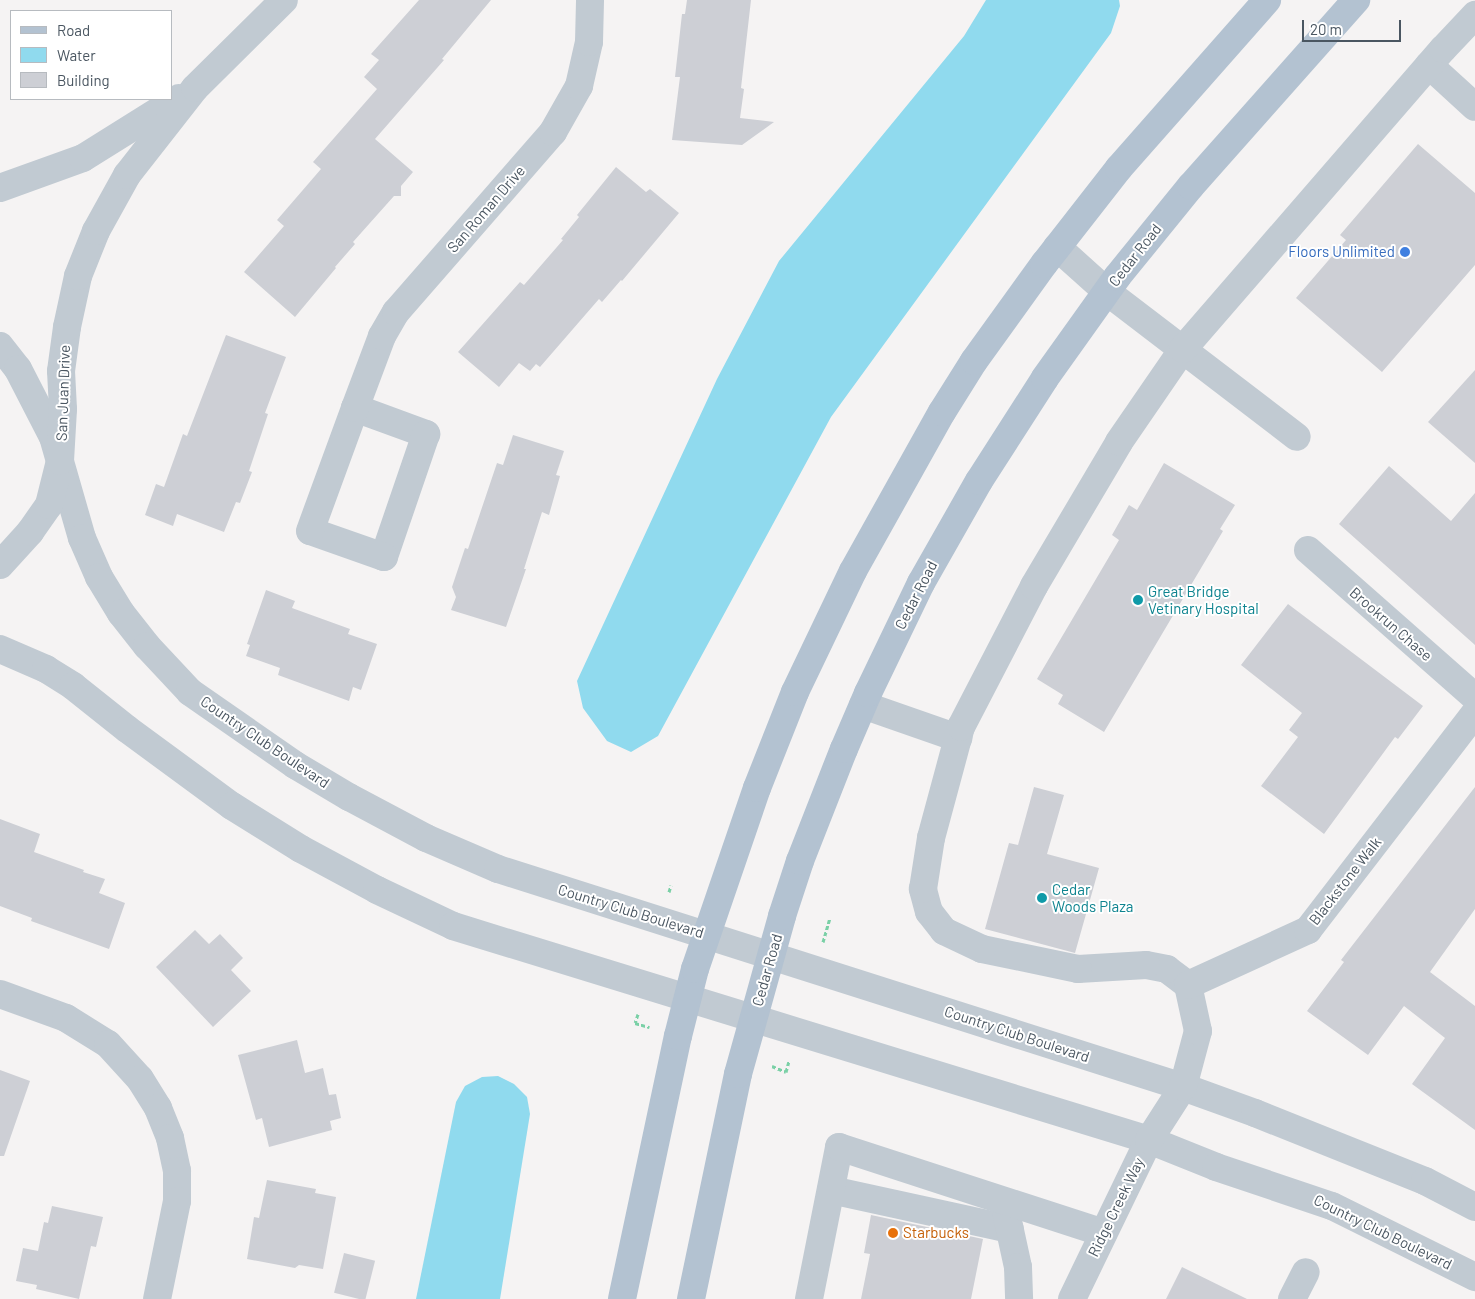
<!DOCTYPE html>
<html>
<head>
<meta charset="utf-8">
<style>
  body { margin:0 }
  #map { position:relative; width:1475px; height:1299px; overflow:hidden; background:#f5f3f3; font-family:Barlow,sans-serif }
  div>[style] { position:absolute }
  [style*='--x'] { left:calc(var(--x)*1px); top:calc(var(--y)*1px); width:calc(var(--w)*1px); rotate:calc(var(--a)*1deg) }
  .water>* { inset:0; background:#90daee }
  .building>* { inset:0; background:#cdcfd5; transform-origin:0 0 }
  .path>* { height:3px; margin-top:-1.5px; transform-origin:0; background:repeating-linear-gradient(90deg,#7ad0a6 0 4px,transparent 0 6.5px) }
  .minor>* { height:28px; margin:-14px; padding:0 14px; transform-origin:14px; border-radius:14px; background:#c1cad2 }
  .major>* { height:28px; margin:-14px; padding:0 14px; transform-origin:14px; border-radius:14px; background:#b3c2d1 }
  .dots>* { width:14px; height:14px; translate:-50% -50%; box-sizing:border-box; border:2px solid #fff; border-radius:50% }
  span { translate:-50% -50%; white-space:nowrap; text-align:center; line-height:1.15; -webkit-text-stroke:4px #fff; paint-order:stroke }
  .street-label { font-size:15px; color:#4a5661 }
  .shop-label { font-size:15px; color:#366cbe }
  .right { translate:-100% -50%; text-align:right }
  .culture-label { font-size:15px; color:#0d838f }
  .left { translate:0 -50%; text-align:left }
  .food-label { font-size:15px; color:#c56008 }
  .legend { position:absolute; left:10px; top:10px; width:162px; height:90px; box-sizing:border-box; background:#fff; border:1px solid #b7bbc0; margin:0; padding:6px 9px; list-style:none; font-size:15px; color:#4a5661 }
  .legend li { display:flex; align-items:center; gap:10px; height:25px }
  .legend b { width:25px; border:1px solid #b7bbc0 }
  .scale { position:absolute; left:1302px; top:20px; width:99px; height:22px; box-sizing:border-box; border:2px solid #4a5661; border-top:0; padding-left:6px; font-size:15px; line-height:18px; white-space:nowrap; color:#4a5661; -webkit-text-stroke:4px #fff; paint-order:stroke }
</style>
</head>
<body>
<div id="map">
  <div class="water">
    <i style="clip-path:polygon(986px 0,1119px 0,1120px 6px,1111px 33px,831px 417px,658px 736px,631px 752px,607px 741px,583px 708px,577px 681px,717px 379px,779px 261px,964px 36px)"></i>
    <i style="clip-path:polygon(498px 1076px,514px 1084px,527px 1097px,530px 1114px,500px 1299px,416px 1299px,456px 1102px,465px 1086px,482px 1077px)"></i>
  </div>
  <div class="building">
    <i style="clip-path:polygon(419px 0,491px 0,442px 59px,444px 60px,375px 139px,413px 172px,401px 186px,401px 196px,394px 196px,353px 242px,355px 244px,335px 267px,336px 268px,295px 317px,244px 272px,284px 226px,277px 220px,321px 169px,313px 162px,377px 89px,364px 77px,379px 60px,371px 54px)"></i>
    <i style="clip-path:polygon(687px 0,751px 0,741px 88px,744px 89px,740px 118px,774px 122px,742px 145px,672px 140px,680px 77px,675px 77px,682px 14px,685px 14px)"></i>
    <i style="clip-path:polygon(1418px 144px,1475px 193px,1475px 265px,1382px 372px,1296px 298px,1346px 240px,1340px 235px)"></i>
    <i style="clip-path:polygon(616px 167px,646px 192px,650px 189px,679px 213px,622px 281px,621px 280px,602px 302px,599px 299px,540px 367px,536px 364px,530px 371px,519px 363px,499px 387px,458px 352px,520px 282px,524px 285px,563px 240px,561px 239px,579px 217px,577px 215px)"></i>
    <i style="clip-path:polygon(226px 335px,286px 357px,265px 413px,268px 414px,249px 471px,252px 472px,240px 503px,236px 502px,224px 532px,177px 514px,173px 526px,145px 515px,156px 484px,164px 487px,183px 434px,187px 436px)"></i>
    <i style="clip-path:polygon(1475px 370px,1475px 463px,1428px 422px)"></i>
    <i style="clip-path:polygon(513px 435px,564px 451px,556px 475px,560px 476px,549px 515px,542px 512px,524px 569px,526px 569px,506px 627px,451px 610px,456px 597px,452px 587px,465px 548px,468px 549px,497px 463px,503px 465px)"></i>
    <i style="clip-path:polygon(1164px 463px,1235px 505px,1220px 529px,1223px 531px,1104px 732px,1058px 704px,1063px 695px,1037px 679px,1119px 540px,1112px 535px,1129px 505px,1137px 510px)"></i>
    <i style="clip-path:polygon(1389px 466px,1451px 521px,1475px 493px,1475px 645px,1339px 524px)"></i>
    <i style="clip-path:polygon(266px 590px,295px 601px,292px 608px,350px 629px,348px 634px,377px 644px,361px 690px,353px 687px,349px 701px,278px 675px,280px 668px,246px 656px,250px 645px,247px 644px)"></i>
    <i style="clip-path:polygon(1288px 604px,1423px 706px,1398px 739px,1395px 737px,1324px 834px,1261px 786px,1298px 737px,1289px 730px,1302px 713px,1241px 665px)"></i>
    <i style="clip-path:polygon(1034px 787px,1064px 795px,1047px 854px,1099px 868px,1075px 953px,985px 929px,1009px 843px,1018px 845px)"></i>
    <i style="clip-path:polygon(1475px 787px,1475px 909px,1430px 972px,1475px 1006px,1475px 1130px,1412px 1084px,1445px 1038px,1404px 1006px,1368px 1055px,1307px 1011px,1344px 962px,1341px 960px)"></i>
    <i style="clip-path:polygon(0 819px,40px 834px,34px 852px,84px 870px,83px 872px,105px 879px,99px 893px,125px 903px,109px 949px,31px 921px,32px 918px,0 906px)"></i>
    <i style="clip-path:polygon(195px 930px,209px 944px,220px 934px,243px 958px,231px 970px,251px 991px,213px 1027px,156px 967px)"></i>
    <i style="clip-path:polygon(297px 1040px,305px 1073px,323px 1068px,329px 1095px,336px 1094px,341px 1118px,330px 1121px,332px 1130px,269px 1147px,262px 1118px,256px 1120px,238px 1055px)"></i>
    <i style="clip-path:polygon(0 1070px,30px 1081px,4px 1156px,0 1156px)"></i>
    <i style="clip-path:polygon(267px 1180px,316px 1189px,315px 1193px,336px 1197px,323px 1269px,299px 1265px,295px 1268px,247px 1259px,254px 1217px,259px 1218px)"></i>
    <i style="clip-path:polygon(52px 1206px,103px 1217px,96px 1247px,91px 1246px,79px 1299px,36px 1289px,37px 1285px,16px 1281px,23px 1248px,38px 1251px,44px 1222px,48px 1223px)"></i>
    <i style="clip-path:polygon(871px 1215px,983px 1239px,971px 1299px,861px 1299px,870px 1254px,864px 1253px)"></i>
    <i style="left:344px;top:1253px;width:32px;height:41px;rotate:14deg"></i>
    <i style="clip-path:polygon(1182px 1267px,1247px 1299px,1166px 1299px)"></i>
  </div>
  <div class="path">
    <i style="--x:669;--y:892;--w:7;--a:-74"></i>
    <i style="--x:823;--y:942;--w:25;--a:-74"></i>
    <i style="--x:638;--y:1014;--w:9;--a:108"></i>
    <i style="--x:635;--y:1023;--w:15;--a:16"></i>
    <i style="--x:772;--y:1066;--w:15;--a:23"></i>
    <i style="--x:786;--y:1072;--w:11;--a:-75"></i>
  </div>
  <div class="minor">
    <i style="--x:1429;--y:65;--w:62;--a:42.4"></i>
    <i style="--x:0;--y:188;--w:88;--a:-19.9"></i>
    <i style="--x:83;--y:158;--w:113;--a:-32"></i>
    <i style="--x:1057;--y:247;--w:66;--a:41.9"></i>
    <i style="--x:1106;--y:291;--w:240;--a:37.4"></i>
    <i style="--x:0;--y:346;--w:29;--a:52"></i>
    <i style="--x:18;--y:369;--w:76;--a:62.8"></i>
    <i style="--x:53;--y:437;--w:105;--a:74"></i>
    <i style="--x:82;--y:538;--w:43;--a:66.4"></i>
    <i style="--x:99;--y:577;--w:42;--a:58.6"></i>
    <i style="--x:121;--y:613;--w:42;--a:51.8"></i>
    <i style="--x:147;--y:646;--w:63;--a:46.9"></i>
    <i style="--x:190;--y:692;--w:128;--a:34.8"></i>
    <i style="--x:295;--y:765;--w:63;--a:30.7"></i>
    <i style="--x:349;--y:797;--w:87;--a:28"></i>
    <i style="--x:426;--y:838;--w:78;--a:23.3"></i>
    <i style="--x:498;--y:869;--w:719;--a:17.65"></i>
    <i style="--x:1183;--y:1087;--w:77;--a:19.9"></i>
    <i style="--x:1255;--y:1113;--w:183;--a:21.8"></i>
    <i style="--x:1425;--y:1181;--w:56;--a:27.5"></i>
    <i style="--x:355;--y:408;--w:76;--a:20.1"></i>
    <i style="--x:426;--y:434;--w:130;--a:108.9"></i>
    <i style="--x:384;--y:557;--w:78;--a:-160.6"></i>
    <i style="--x:310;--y:531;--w:131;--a:-69.9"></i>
    <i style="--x:355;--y:408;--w:77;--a:-69.4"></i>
    <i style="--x:382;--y:336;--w:28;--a:-60"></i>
    <i style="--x:396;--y:312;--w:239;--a:-48.9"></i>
    <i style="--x:553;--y:132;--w:53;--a:-60.5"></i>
    <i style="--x:579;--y:86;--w:45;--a:-77.2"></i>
    <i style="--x:589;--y:42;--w:42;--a:-88.6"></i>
    <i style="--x:1308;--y:550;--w:222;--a:41.4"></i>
    <i style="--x:0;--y:565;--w:45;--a:-47.7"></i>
    <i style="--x:30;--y:532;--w:33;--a:-55"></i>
    <i style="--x:49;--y:505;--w:45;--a:-76"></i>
    <i style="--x:60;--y:461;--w:52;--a:-86.7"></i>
    <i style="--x:63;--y:409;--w:38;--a:-93"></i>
    <i style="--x:61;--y:371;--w:44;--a:-82.2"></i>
    <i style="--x:67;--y:327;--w:52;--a:-77.8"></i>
    <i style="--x:78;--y:276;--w:48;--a:-68.2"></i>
    <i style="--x:96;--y:231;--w:64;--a:-61"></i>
    <i style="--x:127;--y:175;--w:110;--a:-52"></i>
    <i style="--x:195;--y:88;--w:125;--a:-44.7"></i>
    <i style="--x:0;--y:649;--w:50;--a:23.5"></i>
    <i style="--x:46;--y:669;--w:32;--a:32"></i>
    <i style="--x:73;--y:686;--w:69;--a:38.5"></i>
    <i style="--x:127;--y:729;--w:130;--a:36.3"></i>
    <i style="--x:232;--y:806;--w:81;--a:31.9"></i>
    <i style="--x:301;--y:849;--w:86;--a:28.3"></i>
    <i style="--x:377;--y:890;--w:84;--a:25.3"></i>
    <i style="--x:453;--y:926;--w:728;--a:17.09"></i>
    <i style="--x:1149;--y:1140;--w:72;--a:21.9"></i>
    <i style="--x:1216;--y:1167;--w:122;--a:18.6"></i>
    <i style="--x:1332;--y:1206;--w:160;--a:26.4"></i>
    <i style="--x:863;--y:705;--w:101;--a:19.2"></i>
    <i style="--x:1188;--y:985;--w:26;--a:-143"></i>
    <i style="--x:1167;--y:969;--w:21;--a:-169"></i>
    <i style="--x:1146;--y:965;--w:68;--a:176.6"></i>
    <i style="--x:1078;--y:969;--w:98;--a:-168.2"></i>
    <i style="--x:982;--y:949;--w:42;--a:-154.7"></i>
    <i style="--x:944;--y:931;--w:24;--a:-128"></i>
    <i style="--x:929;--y:912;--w:24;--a:-105"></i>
    <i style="--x:923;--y:889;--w:52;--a:-81.1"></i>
    <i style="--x:931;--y:838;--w:115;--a:-74.9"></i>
    <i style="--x:961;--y:727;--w:159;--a:-62.6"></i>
    <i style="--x:1034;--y:586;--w:167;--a:-59.4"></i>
    <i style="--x:1119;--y:442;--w:113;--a:-55.5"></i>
    <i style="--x:1183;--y:349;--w:397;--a:-49.1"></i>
    <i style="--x:1443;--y:49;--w:47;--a:-46.7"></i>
    <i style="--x:0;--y:994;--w:70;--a:20"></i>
    <i style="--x:66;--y:1018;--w:49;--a:31.8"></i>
    <i style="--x:108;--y:1044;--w:47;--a:47.6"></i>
    <i style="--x:140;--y:1079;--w:34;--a:58"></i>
    <i style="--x:158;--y:1108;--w:32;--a:68"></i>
    <i style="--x:170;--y:1138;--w:34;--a:78"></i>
    <i style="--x:177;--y:1171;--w:30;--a:90"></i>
    <i style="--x:177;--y:1201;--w:100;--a:101.5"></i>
    <i style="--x:831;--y:1190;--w:183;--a:12.3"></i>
    <i style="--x:1006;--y:1212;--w:56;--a:77.7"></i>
    <i style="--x:1018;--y:1267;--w:32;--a:88"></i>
    <i style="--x:809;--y:1299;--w:155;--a:-78.8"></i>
    <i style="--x:839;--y:1147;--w:278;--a:18"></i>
    <i style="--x:1072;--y:1299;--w:177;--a:-64.2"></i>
    <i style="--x:1149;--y:1140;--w:63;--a:-57.3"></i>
    <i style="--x:1183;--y:1087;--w:58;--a:-75"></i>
    <i style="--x:1198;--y:1031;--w:47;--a:-102.3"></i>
    <i style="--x:1188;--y:985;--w:132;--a:-24.6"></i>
    <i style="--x:1308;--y:930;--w:274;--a:-52.4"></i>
    <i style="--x:1292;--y:1299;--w:30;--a:-63"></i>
  </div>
  <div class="major">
    <i style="--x:622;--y:1299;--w:269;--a:-78"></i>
    <i style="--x:678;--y:1036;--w:69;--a:-75.8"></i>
    <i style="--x:695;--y:969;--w:191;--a:-71.1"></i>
    <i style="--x:757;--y:788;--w:103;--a:-68.4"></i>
    <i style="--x:795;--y:692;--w:134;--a:-64.4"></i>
    <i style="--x:853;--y:571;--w:182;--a:-60.8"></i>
    <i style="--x:942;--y:412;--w:60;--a:-57.9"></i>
    <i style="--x:974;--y:361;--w:120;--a:-54.2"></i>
    <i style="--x:1044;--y:264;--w:122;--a:-52"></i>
    <i style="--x:1119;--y:168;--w:224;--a:-48.6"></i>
    <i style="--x:691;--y:1299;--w:230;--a:-78.2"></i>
    <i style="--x:738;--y:1074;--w:164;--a:-74.4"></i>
    <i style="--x:782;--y:916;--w:58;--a:-71.9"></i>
    <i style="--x:800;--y:861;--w:120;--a:-68.6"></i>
    <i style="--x:844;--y:749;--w:61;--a:-66.8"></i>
    <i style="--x:868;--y:693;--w:122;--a:-64.3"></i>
    <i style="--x:921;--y:583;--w:117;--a:-60.4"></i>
    <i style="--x:979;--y:481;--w:122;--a:-57.3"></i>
    <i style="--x:1045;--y:378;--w:124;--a:-54.5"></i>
    <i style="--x:1117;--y:277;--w:117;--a:-50.9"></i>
    <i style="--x:1191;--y:186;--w:249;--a:-48.4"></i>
  </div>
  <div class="dots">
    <i style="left:1405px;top:252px;background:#3f7fe0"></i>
    <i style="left:1138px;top:600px;background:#0f9aa8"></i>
    <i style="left:1042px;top:898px;background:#0f9aa8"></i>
    <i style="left:893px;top:1233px;background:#e8710a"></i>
  </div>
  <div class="street-label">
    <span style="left:486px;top:209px;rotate:-49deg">San Roman Drive</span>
    <span style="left:1135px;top:255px;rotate:-52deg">Cedar Road</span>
    <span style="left:63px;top:393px;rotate:-88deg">San Juan Drive</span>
    <span style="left:916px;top:595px;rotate:-63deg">Cedar Road</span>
    <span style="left:1391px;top:624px;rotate:41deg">Brookrun Chase</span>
    <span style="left:265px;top:742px;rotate:34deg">Country Club Boulevard</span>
    <span style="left:1345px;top:881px;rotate:-52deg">Blackstone Walk</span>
    <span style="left:631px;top:911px;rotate:17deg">Country Club Boulevard</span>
    <span style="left:767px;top:970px;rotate:-74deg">Cedar Road</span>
    <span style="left:1017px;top:1034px;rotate:18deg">Country Club Boulevard</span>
    <span style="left:1116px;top:1207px;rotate:-64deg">Ridge Creek Way</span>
    <span style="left:1383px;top:1232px;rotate:26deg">Country Club Boulevard</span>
  </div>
  <div class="shop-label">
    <span class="right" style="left:1395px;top:252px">Floors Unlimited</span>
  </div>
  <div class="culture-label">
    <span class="left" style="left:1148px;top:600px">Great Bridge<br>Vetinary Hospital</span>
    <span class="left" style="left:1052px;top:898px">Cedar<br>Woods Plaza</span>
  </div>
  <div class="food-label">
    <span class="left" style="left:903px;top:1233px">Starbucks</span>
  </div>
  <ul class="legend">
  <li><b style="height:6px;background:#b3c2d1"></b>Road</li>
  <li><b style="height:14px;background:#90daee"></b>Water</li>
  <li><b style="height:14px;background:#cdcfd5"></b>Building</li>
  </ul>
  <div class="scale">20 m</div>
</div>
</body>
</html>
